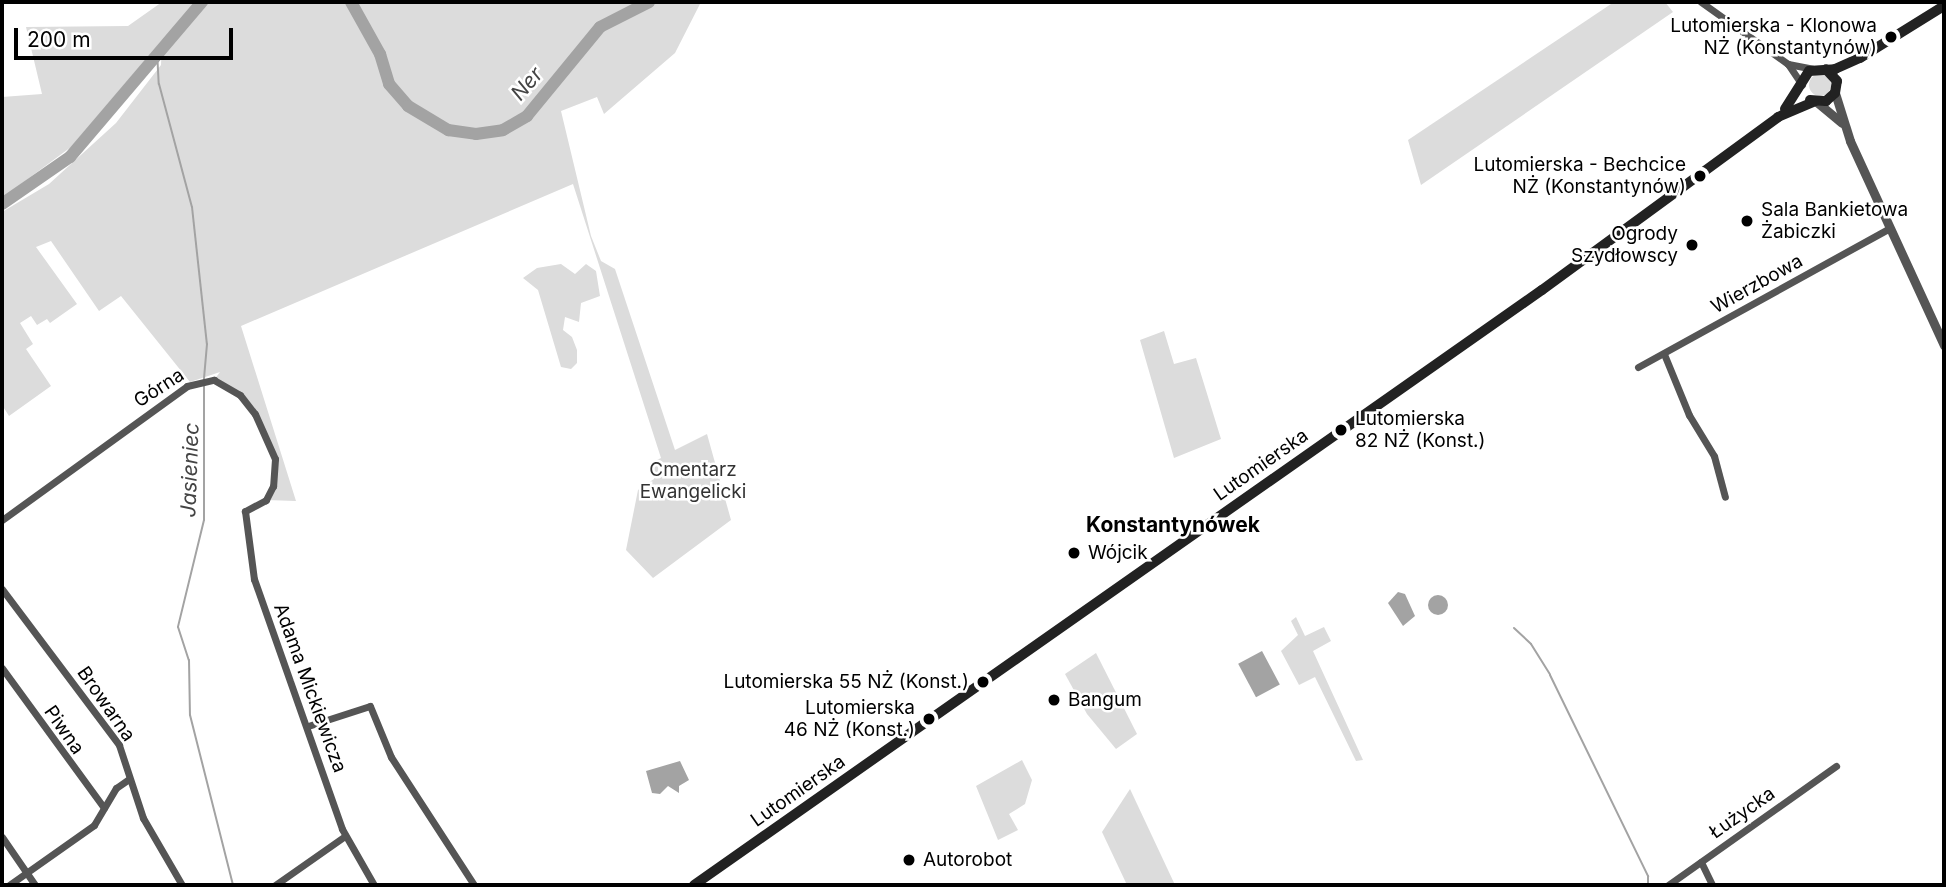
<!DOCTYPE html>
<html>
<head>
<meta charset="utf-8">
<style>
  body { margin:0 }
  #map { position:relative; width:1946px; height:887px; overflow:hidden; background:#fff; font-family:Inter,sans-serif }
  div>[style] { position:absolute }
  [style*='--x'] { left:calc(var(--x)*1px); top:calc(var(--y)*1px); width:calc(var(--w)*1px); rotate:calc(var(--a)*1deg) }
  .green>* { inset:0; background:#dcdcdc }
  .round { border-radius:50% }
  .water>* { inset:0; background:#a3a3a3; transform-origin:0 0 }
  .stream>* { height:2px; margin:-1px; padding:0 1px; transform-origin:1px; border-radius:1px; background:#a3a3a3 }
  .river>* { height:12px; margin:-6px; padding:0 6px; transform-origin:6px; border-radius:6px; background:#a3a3a3 }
  .minor>* { height:7px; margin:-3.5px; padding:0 3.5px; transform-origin:3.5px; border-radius:3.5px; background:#555 }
  .tertiary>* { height:9px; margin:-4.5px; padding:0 4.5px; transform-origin:4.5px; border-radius:4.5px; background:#555 }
  .secondary>* { height:10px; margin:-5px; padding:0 5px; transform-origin:5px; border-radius:5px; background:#222 }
  .dots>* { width:19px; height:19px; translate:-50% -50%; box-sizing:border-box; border:4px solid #fff; border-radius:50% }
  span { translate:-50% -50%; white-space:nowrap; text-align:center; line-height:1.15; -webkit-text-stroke:5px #fff; paint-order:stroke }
  .poi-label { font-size:19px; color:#000 }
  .right { translate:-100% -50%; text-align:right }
  .left { translate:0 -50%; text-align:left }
  .street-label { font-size:19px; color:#000 }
  .park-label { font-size:19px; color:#333 }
  .water-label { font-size:21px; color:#444; font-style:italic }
  .neighbourhood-label { font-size:21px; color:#000; font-weight:700 }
  .frame { position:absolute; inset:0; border:4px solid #000; pointer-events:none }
  .scale { position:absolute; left:14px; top:28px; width:219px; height:32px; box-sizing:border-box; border:4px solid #000; border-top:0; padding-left:9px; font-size:21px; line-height:24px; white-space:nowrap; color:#000; -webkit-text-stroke:5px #fff; paint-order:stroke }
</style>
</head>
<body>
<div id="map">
  <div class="green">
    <i style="clip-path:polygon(162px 2px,701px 2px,675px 53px,604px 114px,597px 97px,561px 111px,591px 236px,601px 261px,615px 269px,675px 450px,707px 434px,731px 520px,653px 578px,626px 550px,638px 490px,654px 479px,653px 462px,661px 458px,573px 184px,241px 326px,296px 501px,266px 500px,273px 486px,275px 459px,255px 414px,240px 395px,214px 380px,220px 372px,190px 382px,121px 296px,99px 311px,51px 241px,36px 247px,77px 304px,50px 323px,47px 319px,37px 325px,31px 316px,20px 323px,33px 344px,26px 349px,51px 386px,9px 416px,2px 405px,2px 212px,49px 184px,116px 123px,161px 65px,162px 40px,71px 147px,2px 198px,2px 97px,42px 94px,26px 27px,128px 26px)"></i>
    <i style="clip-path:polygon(1614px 2px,1665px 2px,1673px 12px,1421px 185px,1408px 140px)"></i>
    <i class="round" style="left:1809px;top:74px;width:22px;height:22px"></i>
    <i style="clip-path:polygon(561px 264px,575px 274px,586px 264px,596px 271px,600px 296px,581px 303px,579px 322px,565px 317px,563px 330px,572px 337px,577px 350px,577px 363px,571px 369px,561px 367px,538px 290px,523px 278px,537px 268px)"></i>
    <i style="clip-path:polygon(1164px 331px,1174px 364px,1196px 358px,1221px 439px,1174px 458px,1140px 340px)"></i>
    <i style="clip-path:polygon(1296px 617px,1305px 636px,1324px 627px,1331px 641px,1313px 651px,1363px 760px,1356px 761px,1315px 677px,1299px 685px,1281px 651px,1298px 635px,1291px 621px)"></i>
    <i style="clip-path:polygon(1096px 653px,1137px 734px,1116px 749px,1087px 714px,1065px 674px)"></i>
    <i style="clip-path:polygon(1022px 760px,1032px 780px,1025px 804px,1009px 814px,1018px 830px,998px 840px,976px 786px)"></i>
    <i style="clip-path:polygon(1130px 789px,1175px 885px,1127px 885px,1102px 832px)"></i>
  </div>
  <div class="water">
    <i style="clip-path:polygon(1398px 592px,1405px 594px,1415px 616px,1403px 626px,1388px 603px)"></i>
    <i class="round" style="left:1428px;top:595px;width:20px;height:20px"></i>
    <i style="left:1262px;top:651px;width:38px;height:27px;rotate:62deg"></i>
    <i style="clip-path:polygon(680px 761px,689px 780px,679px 786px,679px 793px,668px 786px,660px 794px,652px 793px,646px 771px)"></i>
  </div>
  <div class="stream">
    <i style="--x:157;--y:51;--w:33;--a:87"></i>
    <i style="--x:159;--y:84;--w:127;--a:75"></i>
    <i style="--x:192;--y:207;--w:138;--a:83.8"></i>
    <i style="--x:207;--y:344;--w:36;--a:95"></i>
    <i style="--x:204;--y:386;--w:134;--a:90"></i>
    <i style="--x:204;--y:520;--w:110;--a:103.7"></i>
    <i style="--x:178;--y:627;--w:35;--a:72"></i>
    <i style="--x:189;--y:660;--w:55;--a:89"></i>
    <i style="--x:190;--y:715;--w:175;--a:75.8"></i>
    <i style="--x:1514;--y:628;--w:23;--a:43"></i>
    <i style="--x:1531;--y:644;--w:36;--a:58"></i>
    <i style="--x:1550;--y:675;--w:224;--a:64"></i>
    <i style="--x:1648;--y:876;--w:9;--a:90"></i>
  </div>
  <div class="river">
    <i style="--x:351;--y:2;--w:60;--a:60.9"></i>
    <i style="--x:380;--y:54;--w:31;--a:73"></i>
    <i style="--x:389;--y:84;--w:29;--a:49"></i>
    <i style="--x:408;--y:106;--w:47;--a:31"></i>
    <i style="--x:448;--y:130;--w:28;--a:8"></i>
    <i style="--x:476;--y:134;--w:27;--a:-8"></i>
    <i style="--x:503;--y:130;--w:28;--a:-30"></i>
    <i style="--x:527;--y:116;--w:115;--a:-50.6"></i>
    <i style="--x:600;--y:27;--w:55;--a:-27"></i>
    <i style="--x:2;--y:204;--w:83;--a:-34.7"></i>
    <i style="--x:70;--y:157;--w:204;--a:-49.6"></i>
  </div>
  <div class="minor">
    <i style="--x:1701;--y:2;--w:107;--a:35.5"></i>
    <i style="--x:1788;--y:64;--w:25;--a:56"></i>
    <i style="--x:1788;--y:64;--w:25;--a:11"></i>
    <i style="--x:1664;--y:354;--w:66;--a:67.7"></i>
    <i style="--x:1689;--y:415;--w:48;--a:58.6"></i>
    <i style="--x:1714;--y:456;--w:42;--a:75"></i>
    <i style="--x:1638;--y:367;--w:288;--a:-28.9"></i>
    <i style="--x:2;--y:520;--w:228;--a:-35.9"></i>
    <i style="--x:187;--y:386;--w:28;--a:-13"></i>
    <i style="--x:214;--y:380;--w:30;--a:30"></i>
    <i style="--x:240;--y:395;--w:24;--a:52"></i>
    <i style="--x:255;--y:414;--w:49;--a:66"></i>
    <i style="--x:275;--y:459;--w:27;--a:94"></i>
    <i style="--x:273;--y:486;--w:16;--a:117"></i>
    <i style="--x:266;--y:500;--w:24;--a:152"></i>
    <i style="--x:245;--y:511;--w:69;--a:82.5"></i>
    <i style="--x:254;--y:579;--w:265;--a:70.6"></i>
    <i style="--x:342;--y:829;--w:64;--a:60.3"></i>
    <i style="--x:2;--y:589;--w:195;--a:53.1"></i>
    <i style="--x:119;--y:745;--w:77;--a:71.8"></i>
    <i style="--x:143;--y:818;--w:78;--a:59.8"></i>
    <i style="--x:2;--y:668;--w:173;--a:53.9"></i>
    <i style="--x:308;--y:726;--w:65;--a:-17.9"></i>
    <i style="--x:370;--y:706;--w:55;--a:67.6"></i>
    <i style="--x:391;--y:757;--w:153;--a:57"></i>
    <i style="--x:2;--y:837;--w:58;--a:55.5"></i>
    <i style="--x:1701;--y:862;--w:25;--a:64"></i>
    <i style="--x:9;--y:885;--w:104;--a:-35.2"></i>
    <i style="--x:94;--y:825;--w:43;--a:-59.3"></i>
    <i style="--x:116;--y:788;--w:16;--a:-35"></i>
    <i style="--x:275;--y:885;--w:85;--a:-35"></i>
    <i style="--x:1668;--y:885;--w:206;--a:-35.3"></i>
  </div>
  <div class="tertiary">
    <i style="--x:1835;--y:93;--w:50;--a:72.6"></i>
    <i style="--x:1850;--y:141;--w:225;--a:65.3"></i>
    <i style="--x:1818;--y:103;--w:31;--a:40"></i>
  </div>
  <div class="secondary">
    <i style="--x:1810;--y:100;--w:16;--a:4"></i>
    <i style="--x:1826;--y:101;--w:12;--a:-42"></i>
    <i style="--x:1835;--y:93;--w:12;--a:-81"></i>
    <i style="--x:1837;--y:81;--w:16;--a:-133"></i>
    <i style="--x:1785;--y:109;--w:45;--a:-57.7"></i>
    <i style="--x:1809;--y:71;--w:26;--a:-4"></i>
    <i style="--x:1835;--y:69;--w:27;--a:-24"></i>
    <i style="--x:1860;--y:58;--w:99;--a:-31.8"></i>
    <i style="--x:694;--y:885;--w:1036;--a:-35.06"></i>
    <i style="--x:1542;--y:290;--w:293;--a:-36.2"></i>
    <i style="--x:1778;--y:117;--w:39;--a:-23"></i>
  </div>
  <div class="dots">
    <i style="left:1891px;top:37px;background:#000"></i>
    <i style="left:1700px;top:176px;background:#000"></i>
    <i style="left:1747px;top:221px;background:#000"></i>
    <i style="left:1692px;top:245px;background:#000"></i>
    <i style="left:1341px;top:430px;background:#000"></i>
    <i style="left:1074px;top:553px;background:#000"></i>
    <i style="left:983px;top:682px;background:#000"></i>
    <i style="left:1054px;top:700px;background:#000"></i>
    <i style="left:929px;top:719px;background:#000"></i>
    <i style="left:909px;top:860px;background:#000"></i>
  </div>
  <div class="poi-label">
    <span class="right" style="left:1877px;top:37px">Lutomierska - Klonowa<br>NŻ (Konstantynów)</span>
    <span class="right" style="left:1686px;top:176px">Lutomierska - Bechcice<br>NŻ (Konstantynów)</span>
    <span class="left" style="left:1761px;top:221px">Sala Bankietowa<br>Żabiczki</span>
    <span class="right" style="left:1678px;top:245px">Ogrody<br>Szydłowscy</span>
    <span class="left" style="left:1355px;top:430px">Lutomierska<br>82 NŻ (Konst.)</span>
    <span class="left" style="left:1088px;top:553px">Wójcik</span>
    <span class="right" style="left:969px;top:682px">Lutomierska 55 NŻ (Konst.)</span>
    <span class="left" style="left:1068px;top:700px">Bangum</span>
    <span class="right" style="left:915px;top:719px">Lutomierska<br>46 NŻ (Konst.)</span>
    <span class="left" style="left:923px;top:860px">Autorobot</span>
  </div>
  <div class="street-label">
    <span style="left:1757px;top:284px;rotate:-29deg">Wierzbowa</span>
    <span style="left:159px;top:388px;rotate:-33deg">Górna</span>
    <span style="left:1261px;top:465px;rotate:-35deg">Lutomierska</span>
    <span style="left:310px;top:688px;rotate:70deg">Adama Mickiewicza</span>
    <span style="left:106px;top:704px;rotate:55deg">Browarna</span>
    <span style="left:64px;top:730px;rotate:55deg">Piwna</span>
    <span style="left:798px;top:791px;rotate:-35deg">Lutomierska</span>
    <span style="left:1742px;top:813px;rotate:-35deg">Łużycka</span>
  </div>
  <div class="park-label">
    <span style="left:693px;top:481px">Cmentarz<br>Ewangelicki</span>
  </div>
  <div class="water-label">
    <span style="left:527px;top:84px;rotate:-49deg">Ner</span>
    <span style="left:190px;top:470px;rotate:-88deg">Jasieniec</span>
  </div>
  <div class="neighbourhood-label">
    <span style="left:1173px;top:525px">Konstantynówek</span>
  </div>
  <div class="frame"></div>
  <div class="scale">200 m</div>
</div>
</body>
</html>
